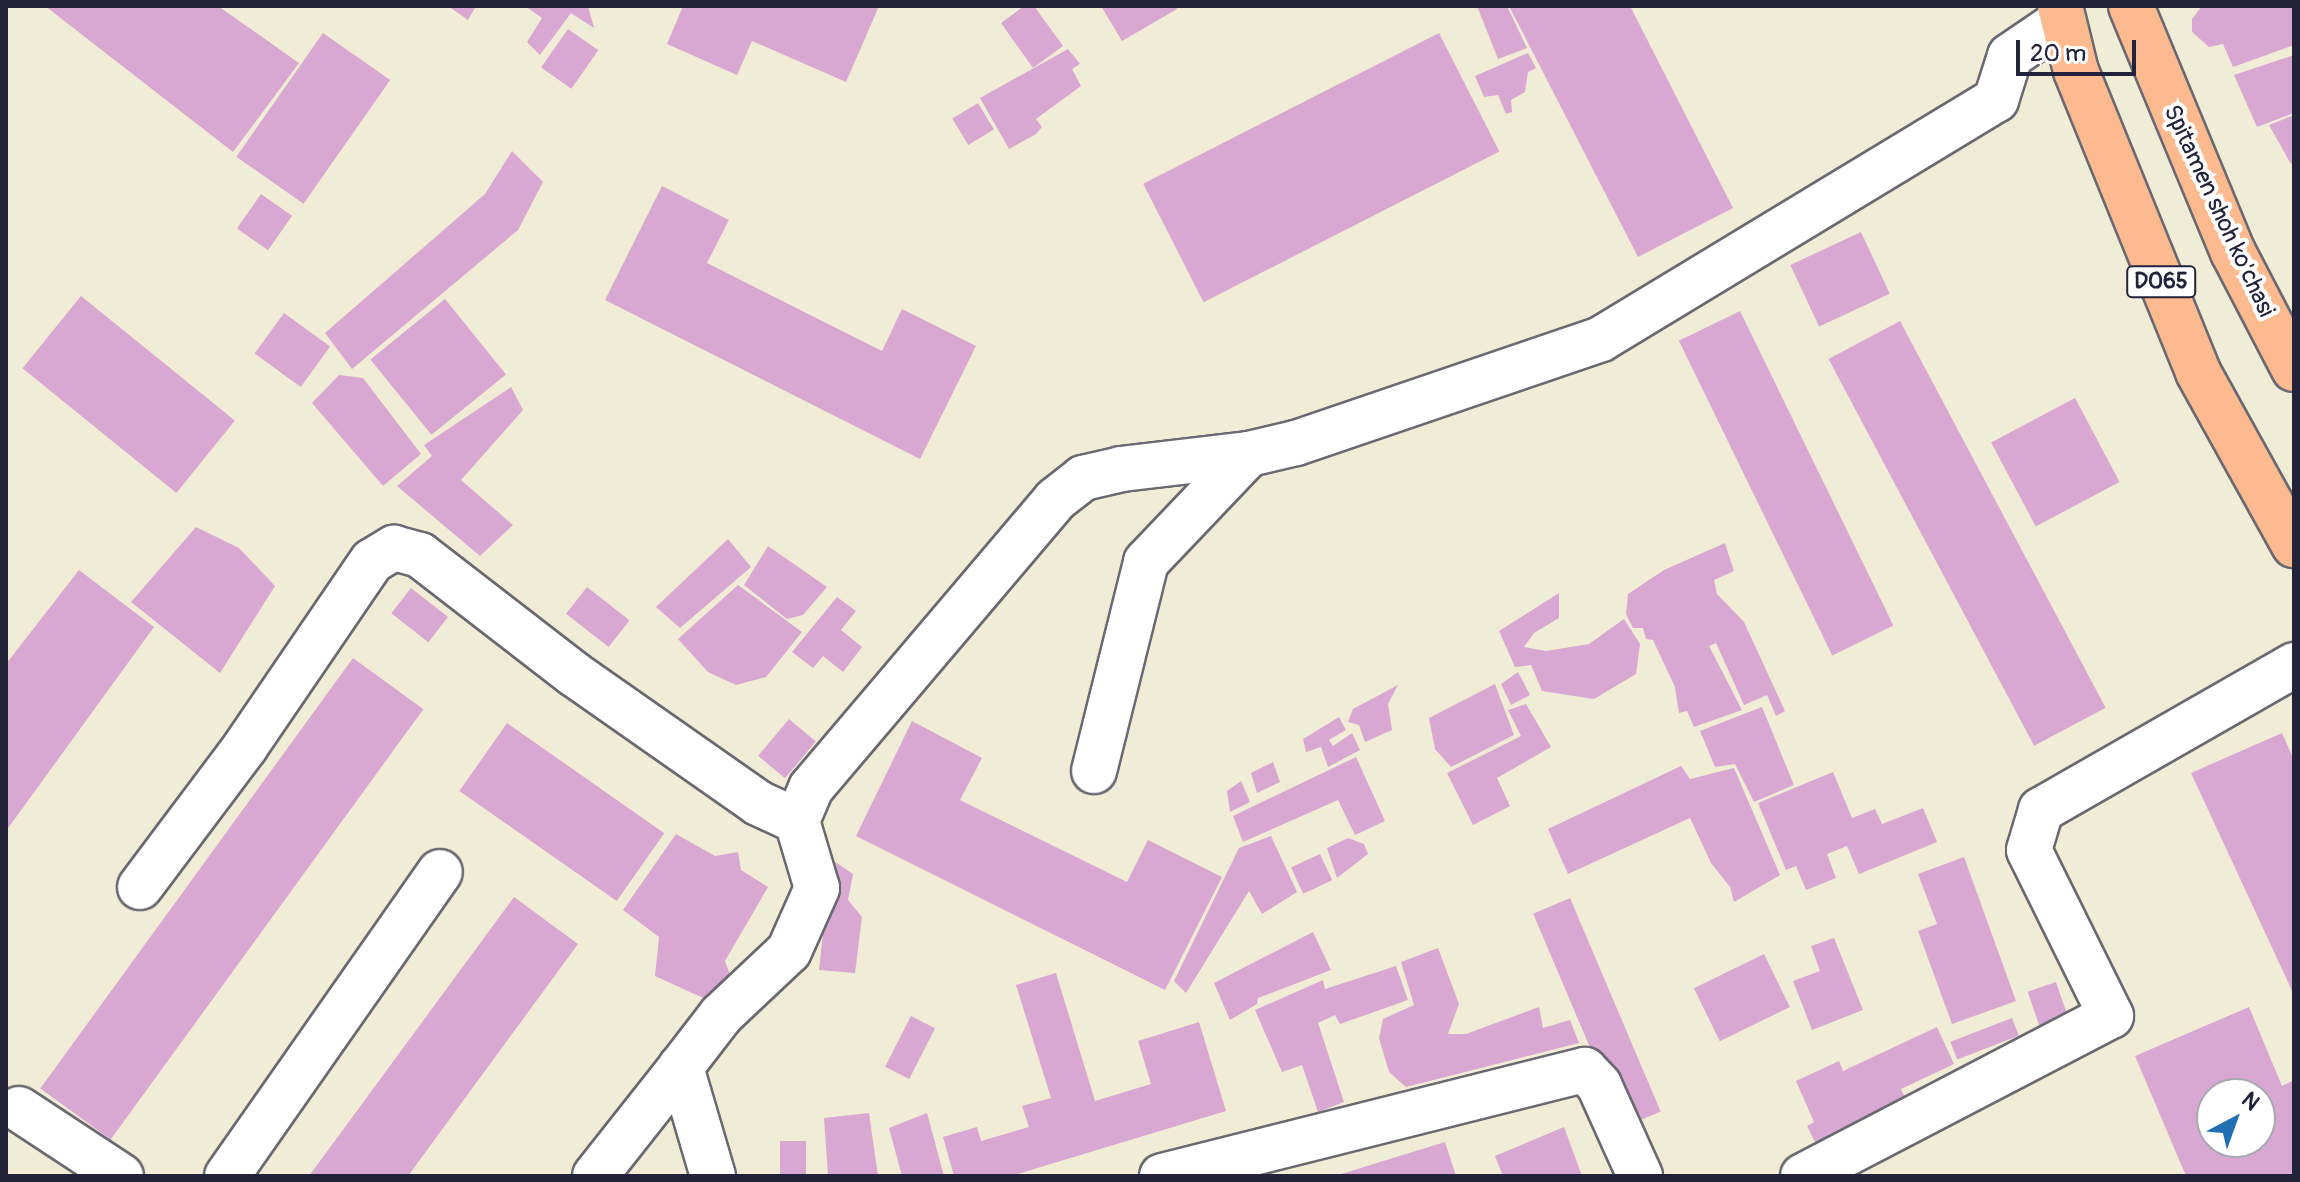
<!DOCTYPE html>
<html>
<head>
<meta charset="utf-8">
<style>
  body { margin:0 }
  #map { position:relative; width:2300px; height:1182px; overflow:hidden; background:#f1ecd6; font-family:Pangolin,sans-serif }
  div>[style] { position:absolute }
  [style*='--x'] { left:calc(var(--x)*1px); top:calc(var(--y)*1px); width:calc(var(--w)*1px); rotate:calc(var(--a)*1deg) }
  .building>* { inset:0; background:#d8a8d2; transform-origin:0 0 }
  .roads { filter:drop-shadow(2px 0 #6a6971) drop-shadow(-2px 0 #6a6971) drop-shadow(0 2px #6a6971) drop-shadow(0 -2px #6a6971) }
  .minor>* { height:44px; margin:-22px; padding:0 22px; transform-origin:22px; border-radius:22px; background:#fff }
  .major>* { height:44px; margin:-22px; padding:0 22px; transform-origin:22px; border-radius:22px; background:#fcba8e }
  span { translate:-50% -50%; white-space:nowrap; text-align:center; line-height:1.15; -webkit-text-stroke:8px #fff; paint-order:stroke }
  .shield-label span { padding:2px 6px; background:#fff; border:2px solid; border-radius:6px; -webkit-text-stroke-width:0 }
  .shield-label { font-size:22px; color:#22223b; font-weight:700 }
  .street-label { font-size:24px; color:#22223b }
  .frame { position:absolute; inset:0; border:8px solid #22223b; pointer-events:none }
  .north { position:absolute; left:2196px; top:1078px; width:80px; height:80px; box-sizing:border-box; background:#fff; border:2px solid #a7a7b1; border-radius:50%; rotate:41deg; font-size:22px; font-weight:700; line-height:32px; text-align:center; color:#22223b }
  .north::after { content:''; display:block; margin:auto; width:28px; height:36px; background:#1f6fb2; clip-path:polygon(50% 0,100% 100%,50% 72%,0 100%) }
  .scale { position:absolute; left:2016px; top:40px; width:120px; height:36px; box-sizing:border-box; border:4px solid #22223b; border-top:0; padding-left:10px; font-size:24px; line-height:28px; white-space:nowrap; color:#22223b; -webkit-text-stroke:6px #fff; paint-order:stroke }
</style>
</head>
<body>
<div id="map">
  <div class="building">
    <i style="clip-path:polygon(45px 6px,218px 6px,299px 63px,233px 152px)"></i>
    <i style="clip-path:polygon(448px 6px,476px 6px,468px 20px)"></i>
    <i style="clip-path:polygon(525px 6px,588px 6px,594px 28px,571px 13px,540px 55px,527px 42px,542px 18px)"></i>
    <i style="clip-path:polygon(683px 6px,879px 6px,846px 82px,752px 41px,737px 75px,667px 44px)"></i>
    <i style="clip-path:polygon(1024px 6px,1034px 6px,1063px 46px,1033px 68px,1001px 23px)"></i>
    <i style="clip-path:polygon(1101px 6px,1176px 6px,1177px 9px,1122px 41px)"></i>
    <i style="clip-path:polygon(1477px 6px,1507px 6px,1527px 48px,1498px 59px)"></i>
    <i style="clip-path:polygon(1509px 6px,1630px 6px,1733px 208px,1638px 257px)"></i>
    <i style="clip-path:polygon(2202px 6px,2294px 6px,2294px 45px,2233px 67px,2223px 44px,2209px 47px,2192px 32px,2192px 19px)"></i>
    <i style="left:568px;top:29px;width:37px;height:47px;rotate:35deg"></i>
    <i style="left:323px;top:33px;width:82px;height:151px;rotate:35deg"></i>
    <i style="left:1439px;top:33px;width:133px;height:332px;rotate:63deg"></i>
    <i style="clip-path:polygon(1068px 49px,1080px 64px,1072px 69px,1081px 86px,1036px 119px,1042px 127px,1036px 134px,1009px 149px,980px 98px)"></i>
    <i style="clip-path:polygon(1528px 53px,1536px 68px,1528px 72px,1525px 92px,1511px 100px,1512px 112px,1506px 114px,1498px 95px,1484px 97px,1475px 76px)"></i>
    <i style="clip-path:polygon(2294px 55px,2294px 113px,2257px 127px,2234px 75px)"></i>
    <i style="left:978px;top:103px;width:31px;height:30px;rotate:59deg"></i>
    <i style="clip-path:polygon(2294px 115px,2294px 163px,2291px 164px,2269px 125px)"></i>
    <i style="clip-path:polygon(512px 151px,543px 182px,518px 230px,352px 369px,325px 333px,485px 194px)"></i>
    <i style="clip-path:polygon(662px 186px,729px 220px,707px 263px,882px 351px,902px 309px,976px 346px,920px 459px,605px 300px)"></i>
    <i style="left:261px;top:194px;width:38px;height:42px;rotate:35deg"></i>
    <i style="left:1861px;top:232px;width:68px;height:78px;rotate:65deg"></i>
    <i style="left:81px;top:296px;width:198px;height:93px;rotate:39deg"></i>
    <i style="left:445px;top:299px;width:97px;height:96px;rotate:51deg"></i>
    <i style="left:1740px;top:311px;width:350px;height:68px;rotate:64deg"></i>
    <i style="left:284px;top:313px;width:57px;height:50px;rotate:36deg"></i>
    <i style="left:1900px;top:321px;width:438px;height:81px;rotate:62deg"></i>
    <i style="clip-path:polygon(339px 375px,363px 378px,421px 454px,383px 486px,312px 403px)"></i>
    <i style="clip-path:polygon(511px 387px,523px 410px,461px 480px,513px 525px,480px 556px,397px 486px,432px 456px,424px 445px)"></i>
    <i style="left:2075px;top:398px;width:95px;height:95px;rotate:62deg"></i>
    <i style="clip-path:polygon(196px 527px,239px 548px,275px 586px,220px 673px,131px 602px)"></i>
    <i style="clip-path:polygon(728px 539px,751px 567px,680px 628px,656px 607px)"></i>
    <i style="clip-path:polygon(1725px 543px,1734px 571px,1714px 580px,1717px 594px,1744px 622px,1785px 711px,1776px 716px,1767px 695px,1744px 705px,1716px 643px,1709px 646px,1742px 710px,1694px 727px,1687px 711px,1679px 713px,1675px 687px,1653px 640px,1646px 639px,1643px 628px,1633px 628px,1626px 614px,1628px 594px,1664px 570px)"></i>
    <i style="clip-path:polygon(768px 546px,827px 587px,803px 615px,787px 619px,744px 585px)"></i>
    <i style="clip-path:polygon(79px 570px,154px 627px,6px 831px,6px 664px)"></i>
    <i style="clip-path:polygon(738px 585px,802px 632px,766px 677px,736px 685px,708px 672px,678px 639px)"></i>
    <i style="left:587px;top:587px;width:54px;height:34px;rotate:38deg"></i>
    <i style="left:411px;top:588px;width:47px;height:32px;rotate:38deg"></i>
    <i style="clip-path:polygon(1559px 593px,1559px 618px,1534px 633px,1524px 647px,1546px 651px,1589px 644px,1624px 619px,1640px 644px,1636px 674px,1594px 699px,1542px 691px,1531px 665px,1515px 667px,1499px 631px)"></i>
    <i style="clip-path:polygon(837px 597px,856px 611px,841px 630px,862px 647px,843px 672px,823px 656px,813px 668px,792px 652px)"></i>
    <i style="left:353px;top:658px;width:87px;height:532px;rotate:36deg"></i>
    <i style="clip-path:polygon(1518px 672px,1530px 695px,1511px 705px,1501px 684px)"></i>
    <i style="clip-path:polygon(1495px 684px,1514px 735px,1451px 767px,1435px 749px,1429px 718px)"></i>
    <i style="clip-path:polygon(1398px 685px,1388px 704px,1392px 730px,1365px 742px,1359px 725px,1348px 722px,1353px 709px)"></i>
    <i style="clip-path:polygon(1526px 704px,1551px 747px,1497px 778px,1510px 806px,1473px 825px,1447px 773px,1521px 736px,1508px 710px)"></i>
    <i style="clip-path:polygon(1762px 707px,1794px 785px,1754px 802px,1735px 764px,1715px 767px,1700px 731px)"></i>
    <i style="clip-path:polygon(1339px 717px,1346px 730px,1329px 740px,1333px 746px,1352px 733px,1360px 750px,1328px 767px,1321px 747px,1306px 752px,1303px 739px)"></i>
    <i style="left:789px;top:719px;width:35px;height:48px;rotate:40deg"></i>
    <i style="clip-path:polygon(912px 721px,982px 758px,960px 800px,1127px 882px,1148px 840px,1222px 877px,1165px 990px,856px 836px)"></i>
    <i style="left:507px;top:723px;width:192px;height:83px;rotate:35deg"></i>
    <i style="clip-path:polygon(2282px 733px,2294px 760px,2294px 995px,2191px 773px)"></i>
    <i style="clip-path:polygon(1356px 757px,1385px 821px,1355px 835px,1338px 800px,1243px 842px,1233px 816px)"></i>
    <i style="clip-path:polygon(1273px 762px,1280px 782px,1257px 793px,1251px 773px)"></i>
    <i style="clip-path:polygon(1681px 766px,1690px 779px,1734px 768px,1780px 875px,1734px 902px,1730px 887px,1711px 863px,1690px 818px,1568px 874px,1548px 829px)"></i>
    <i style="clip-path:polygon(1833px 772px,1852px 818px,1875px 809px,1882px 824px,1923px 808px,1937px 842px,1859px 874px,1847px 846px,1827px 854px,1836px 878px,1806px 890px,1796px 866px,1786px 870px,1758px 803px)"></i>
    <i style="clip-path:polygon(1241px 781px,1250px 802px,1230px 812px,1227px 791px)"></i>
    <i style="clip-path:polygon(676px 834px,715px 856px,738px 852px,741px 870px,768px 887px,725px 961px,732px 980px,714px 1003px,655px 976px,659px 937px,623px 910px)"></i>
    <i style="clip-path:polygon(1271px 836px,1297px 892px,1262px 914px,1249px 891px,1186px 993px,1174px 981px,1239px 848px)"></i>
    <i style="clip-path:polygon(1348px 838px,1364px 844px,1368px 854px,1337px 878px,1327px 848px)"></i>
    <i style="left:1320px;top:854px;width:29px;height:32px;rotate:65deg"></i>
    <i style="clip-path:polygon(1964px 857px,2016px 1001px,1952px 1024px,1918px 931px,1937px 924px,1918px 874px)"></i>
    <i style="clip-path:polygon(831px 859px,853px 874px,848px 900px,862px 917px,855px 973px,819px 970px)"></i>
    <i style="clip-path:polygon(514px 897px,578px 944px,408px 1176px,309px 1176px)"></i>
    <i style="left:1570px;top:898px;width:232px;height:40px;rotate:67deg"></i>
    <i style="clip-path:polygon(1313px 932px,1331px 970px,1258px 998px,1257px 1004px,1230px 1020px,1214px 983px)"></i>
    <i style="clip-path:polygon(1834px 938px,1863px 1010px,1812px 1030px,1793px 981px,1820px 971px,1811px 946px)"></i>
    <i style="clip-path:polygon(1438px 948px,1459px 1004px,1448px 1034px,1466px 1034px,1539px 1007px,1543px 1028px,1570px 1020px,1579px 1043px,1406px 1087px,1389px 1072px,1379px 1038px,1383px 1019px,1414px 1005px,1401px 962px)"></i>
    <i style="left:1764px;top:954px;width:59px;height:78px;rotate:64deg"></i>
    <i style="clip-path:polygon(1396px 966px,1408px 1000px,1340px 1024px,1335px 1015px,1318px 1023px,1344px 1102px,1318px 1112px,1302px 1065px,1282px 1072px,1255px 1010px,1323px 980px,1325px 989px)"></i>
    <i style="clip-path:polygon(1056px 973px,1095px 1101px,1151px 1084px,1138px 1041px,1199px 1022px,1226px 1111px,1011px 1176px,954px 1176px,943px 1137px,977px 1127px,981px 1141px,1029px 1127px,1022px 1106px,1051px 1098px,1016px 985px)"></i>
    <i style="left:2056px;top:982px;width:36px;height:30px;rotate:71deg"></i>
    <i style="clip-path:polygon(evenodd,2249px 1007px,2282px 1086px,2294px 1080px,2294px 1176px,2186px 1176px,2135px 1056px,2249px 1007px,2212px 1094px,2260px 1094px,2260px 1142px,2212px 1142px,2212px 1094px)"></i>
    <i style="left:911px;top:1016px;width:27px;height:57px;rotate:27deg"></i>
    <i style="left:2012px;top:1018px;width:19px;height:66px;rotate:69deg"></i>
    <i style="clip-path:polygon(1937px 1027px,1954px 1064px,1901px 1089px,1908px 1103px,1821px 1154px,1807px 1126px,1814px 1122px,1796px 1081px,1839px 1061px,1843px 1071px)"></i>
    <i style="clip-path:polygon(869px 1113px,878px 1176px,828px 1176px,824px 1118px)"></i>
    <i style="clip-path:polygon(927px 1113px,944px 1176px,902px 1176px,889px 1128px)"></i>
    <i style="clip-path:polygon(1564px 1127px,1582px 1176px,1503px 1176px,1495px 1156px)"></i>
    <i style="left:780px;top:1141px;width:26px;height:35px"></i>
    <i style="clip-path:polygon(1445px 1142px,1456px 1176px,1338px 1176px,1338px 1175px)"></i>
  </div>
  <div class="roads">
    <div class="minor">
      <i style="--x:1094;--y:771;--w:215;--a:-76"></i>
      <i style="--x:1146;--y:562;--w:149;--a:-46.4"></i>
      <i style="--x:1249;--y:454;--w:48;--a:-13.2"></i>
      <i style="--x:1296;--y:443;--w:322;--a:-18.8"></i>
      <i style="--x:1601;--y:339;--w:462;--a:-31.2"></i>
      <i style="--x:1996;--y:100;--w:46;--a:-72.3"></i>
      <i style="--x:2010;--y:56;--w:64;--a:-34.2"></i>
      <i style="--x:140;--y:887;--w:175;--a:-53.1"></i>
      <i style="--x:245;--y:747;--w:225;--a:-55.7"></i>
      <i style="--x:372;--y:561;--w:26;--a:-31"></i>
      <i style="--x:394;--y:548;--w:27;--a:15"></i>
      <i style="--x:420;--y:555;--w:195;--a:37.7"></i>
      <i style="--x:574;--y:674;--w:225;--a:35"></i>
      <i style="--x:758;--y:803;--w:43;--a:24.8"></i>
      <i style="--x:19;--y:1109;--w:122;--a:33.3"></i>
      <i style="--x:227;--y:1176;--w:371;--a:-55"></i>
      <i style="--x:595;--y:1176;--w:139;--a:-51.7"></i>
      <i style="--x:713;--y:1176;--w:114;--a:-106.4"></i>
      <i style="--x:681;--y:1067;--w:66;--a:-52.4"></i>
      <i style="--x:721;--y:1015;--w:93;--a:-43.3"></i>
      <i style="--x:789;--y:951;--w:69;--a:-66"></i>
      <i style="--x:817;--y:888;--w:70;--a:-106.6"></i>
      <i style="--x:797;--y:821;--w:36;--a:-67"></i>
      <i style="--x:811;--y:788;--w:377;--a:-49.7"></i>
      <i style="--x:1055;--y:500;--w:36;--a:-38"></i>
      <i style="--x:1083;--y:478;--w:39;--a:-13"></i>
      <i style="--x:1121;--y:469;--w:129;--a:-6.7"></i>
      <i style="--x:1162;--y:1176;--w:436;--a:-14.1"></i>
      <i style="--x:1585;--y:1070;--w:21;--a:47"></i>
      <i style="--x:1599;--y:1085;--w:100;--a:65.7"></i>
      <i style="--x:1803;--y:1176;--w:347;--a:-27.5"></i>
      <i style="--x:2111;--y:1016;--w:185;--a:-116.3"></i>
      <i style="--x:2029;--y:850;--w:42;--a:-73.3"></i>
      <i style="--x:2041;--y:810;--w:292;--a:-29.8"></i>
    </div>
    <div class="major">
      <i style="--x:2060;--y:6;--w:67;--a:76.2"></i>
      <i style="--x:2076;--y:71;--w:325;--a:67.9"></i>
      <i style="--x:2198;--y:372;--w:198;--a:61"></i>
      <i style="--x:2131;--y:6;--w:266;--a:67.5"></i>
      <i style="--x:2233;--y:252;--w:132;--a:62.5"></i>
    </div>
  </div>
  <div class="shield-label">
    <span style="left:2161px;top:282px">D065</span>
  </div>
  <div class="street-label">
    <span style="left:2219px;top:211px;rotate:65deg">Spitamen shoh ko'chasi</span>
  </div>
  <div class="frame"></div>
  <div class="north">N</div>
  <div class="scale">20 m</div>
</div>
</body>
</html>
